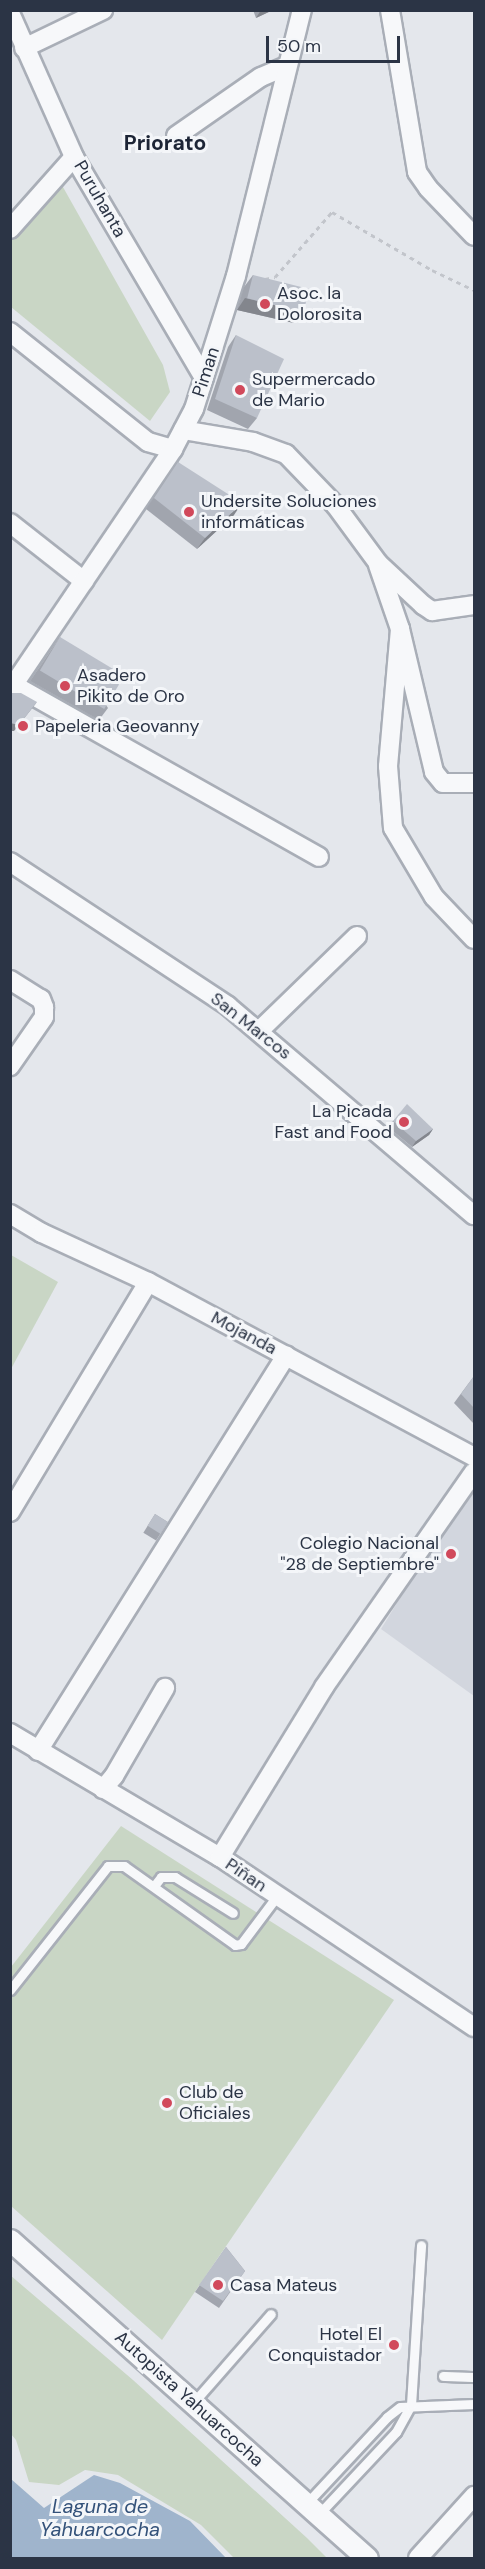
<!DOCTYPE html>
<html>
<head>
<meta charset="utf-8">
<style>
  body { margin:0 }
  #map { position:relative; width:485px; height:2569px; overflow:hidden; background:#e4e7ec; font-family:"DM Sans",sans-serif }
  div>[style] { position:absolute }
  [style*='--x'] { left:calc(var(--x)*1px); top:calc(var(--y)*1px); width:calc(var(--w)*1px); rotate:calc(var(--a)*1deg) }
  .built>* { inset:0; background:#d2d6de }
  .green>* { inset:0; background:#c9d6c5 }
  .water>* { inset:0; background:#9fb4cc }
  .path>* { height:3px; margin-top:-1.5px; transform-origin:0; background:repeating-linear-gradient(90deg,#c2c5cb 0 4.5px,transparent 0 9px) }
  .roads { filter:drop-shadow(2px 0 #a9aeb7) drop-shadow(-2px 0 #a9aeb7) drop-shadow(0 2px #a9aeb7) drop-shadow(0 -2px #a9aeb7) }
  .service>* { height:9px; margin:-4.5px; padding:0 4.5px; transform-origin:4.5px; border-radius:4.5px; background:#f7f8fa }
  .minor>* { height:18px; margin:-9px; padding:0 9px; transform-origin:9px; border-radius:9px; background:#f7f8fa }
  .tertiary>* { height:21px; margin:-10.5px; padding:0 10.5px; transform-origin:10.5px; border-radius:10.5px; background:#f7f8fa }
  .wall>* { inset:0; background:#a1a5ae; transform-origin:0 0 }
  .shaded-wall>* { inset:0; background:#83868d }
  .building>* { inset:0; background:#bbc0ca; transform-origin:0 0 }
  .dots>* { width:16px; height:16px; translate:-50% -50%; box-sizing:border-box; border:3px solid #f4f6f9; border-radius:50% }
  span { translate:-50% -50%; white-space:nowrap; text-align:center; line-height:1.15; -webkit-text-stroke:6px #f4f6f9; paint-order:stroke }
  .street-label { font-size:18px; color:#2b3445 }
  .poi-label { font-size:18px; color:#2b3445 }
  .left { translate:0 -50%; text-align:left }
  .right { translate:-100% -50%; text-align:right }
  .water-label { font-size:20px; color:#34527a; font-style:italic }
  .quarter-label { font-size:21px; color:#1d2536; font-weight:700 }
  .frame { position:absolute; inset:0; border:12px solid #2b3445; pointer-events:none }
  .scale { position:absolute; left:266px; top:36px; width:134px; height:27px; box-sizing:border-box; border:3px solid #2b3445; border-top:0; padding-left:8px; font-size:18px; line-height:21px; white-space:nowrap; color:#2b3445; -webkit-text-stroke:4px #f4f6f9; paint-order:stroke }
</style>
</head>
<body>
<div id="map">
  <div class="built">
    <i style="clip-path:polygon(473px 1480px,474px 1480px,474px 1696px,381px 1629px)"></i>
  </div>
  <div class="green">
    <i style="clip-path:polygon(59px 180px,163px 365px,170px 392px,150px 421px,11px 307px,10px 232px)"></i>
    <i style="clip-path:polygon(11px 1255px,58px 1282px,11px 1369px)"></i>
    <i style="clip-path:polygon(121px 1826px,394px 2000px,162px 2340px,11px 2206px,11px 1967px)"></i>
    <i style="clip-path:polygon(10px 2275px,133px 2380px,307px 2538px,327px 2558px,234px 2558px,201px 2525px,118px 2475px,85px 2470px,59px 2485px,29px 2482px,16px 2440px,11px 2434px)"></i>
  </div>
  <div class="water">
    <i style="clip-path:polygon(94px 2475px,120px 2483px,190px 2521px,226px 2558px,11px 2558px,11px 2479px,44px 2508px)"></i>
  </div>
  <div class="path">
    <i style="--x:265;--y:279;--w:10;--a:-11"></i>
    <i style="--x:275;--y:277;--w:86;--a:-48.8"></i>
    <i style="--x:332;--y:212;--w:116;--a:30.1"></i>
    <i style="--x:432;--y:270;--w:47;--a:25.5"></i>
  </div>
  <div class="roads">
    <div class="service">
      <i style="--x:154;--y:1886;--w:11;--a:-52"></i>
      <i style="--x:161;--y:1877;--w:14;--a:0"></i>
      <i style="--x:175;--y:1877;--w:68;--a:31.8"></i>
      <i style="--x:10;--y:1990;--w:158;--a:-51.7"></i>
      <i style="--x:108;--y:1866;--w:16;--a:0"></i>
      <i style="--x:124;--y:1866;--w:136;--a:35.4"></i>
      <i style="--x:235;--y:1945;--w:6;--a:-9"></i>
      <i style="--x:241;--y:1944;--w:60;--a:-53.1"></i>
      <i style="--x:443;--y:2376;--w:31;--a:2"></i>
      <i style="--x:193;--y:2403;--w:118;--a:-48.8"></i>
      <i style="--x:306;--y:2504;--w:119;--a:-47"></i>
      <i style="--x:387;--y:2417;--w:16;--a:-38"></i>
      <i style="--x:400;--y:2407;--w:74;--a:-2.3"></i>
      <i style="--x:318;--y:2515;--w:114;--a:-46.8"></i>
      <i style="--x:396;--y:2432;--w:31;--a:-61"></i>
      <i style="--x:411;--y:2405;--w:160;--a:-86.4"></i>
    </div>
    <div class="minor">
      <i style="--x:390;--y:10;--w:164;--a:80.5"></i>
      <i style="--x:417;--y:172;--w:19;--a:55"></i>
      <i style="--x:428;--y:188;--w:66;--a:46.2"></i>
      <i style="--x:10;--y:13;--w:158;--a:66"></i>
      <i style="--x:74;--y:157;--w:256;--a:59.5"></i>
      <i style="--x:24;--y:48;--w:88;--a:-25.7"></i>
      <i style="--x:176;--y:136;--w:103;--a:-34.8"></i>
      <i style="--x:261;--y:77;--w:28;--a:-23"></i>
      <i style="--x:10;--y:229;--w:96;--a:-48.4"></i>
      <i style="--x:10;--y:332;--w:176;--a:38.6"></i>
      <i style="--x:148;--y:442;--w:26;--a:16"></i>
      <i style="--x:183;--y:430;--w:71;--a:9.7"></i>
      <i style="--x:253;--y:442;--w:35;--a:20"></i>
      <i style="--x:286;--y:454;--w:72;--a:46.1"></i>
      <i style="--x:336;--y:506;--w:71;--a:53.6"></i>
      <i style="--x:378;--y:563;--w:62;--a:43"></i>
      <i style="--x:423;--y:605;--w:11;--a:34"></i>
      <i style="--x:432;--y:611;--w:42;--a:-8.1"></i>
      <i style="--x:10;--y:523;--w:94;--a:38.1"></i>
      <i style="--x:378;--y:565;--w:68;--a:71"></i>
      <i style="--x:400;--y:629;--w:147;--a:76.6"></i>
      <i style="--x:434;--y:772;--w:14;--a:51"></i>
      <i style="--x:443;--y:783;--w:31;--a:0"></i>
      <i style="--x:400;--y:629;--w:138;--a:95"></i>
      <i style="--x:388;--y:766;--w:62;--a:85.4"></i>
      <i style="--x:393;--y:828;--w:80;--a:59.3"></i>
      <i style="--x:434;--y:897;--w:58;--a:46.4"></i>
      <i style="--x:14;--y:685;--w:350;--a:29.4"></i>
      <i style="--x:10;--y:690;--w:291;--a:-55.9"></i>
      <i style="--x:173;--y:449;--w:45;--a:-62.3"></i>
      <i style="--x:194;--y:409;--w:139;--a:-72.5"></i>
      <i style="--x:236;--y:276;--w:274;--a:-76.1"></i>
      <i style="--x:10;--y:862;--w:261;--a:33.4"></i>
      <i style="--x:228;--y:1006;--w:323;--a:40.4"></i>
      <i style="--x:10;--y:980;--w:36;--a:32"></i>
      <i style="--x:41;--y:999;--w:9;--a:69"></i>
      <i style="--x:44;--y:1007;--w:10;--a:90"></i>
      <i style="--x:44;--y:1017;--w:60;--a:124.8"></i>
      <i style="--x:260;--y:1030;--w:135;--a:-44.1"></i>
      <i style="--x:10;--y:1214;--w:37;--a:31"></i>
      <i style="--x:42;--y:1233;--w:117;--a:24.8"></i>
      <i style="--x:148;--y:1282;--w:370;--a:28.2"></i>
      <i style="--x:10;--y:1512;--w:268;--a:-59"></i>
      <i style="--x:10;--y:1733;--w:244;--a:30.6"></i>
      <i style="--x:220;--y:1857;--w:306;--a:33.8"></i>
      <i style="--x:38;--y:1751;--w:467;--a:-57.9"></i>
      <i style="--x:103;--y:1789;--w:17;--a:-50"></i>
      <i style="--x:114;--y:1776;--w:102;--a:-59.9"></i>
      <i style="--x:220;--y:1857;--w:199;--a:-58.5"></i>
      <i style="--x:324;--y:1687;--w:262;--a:-55.1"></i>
      <i style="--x:418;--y:2558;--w:84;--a:-47.9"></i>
    </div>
    <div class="tertiary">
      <i style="--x:10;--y:2240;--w:478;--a:41.7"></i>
    </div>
  </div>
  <div class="wall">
    <i style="clip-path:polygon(253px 10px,273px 10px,256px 18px)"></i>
    <i style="clip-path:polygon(253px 275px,294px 323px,237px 310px,244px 287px)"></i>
    <i style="clip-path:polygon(236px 335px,257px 418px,248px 429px,207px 410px,228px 347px)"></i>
    <i style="clip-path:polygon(178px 462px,234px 515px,197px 549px,146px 509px)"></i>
    <i style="clip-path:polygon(60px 637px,108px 708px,99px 720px,30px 681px)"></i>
    <i style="clip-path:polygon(393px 1121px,433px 1129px,429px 1135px,412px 1147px,388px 1127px)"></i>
    <i style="clip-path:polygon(474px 1376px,474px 1424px,454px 1403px)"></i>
    <i style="left:155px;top:1514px;width:15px;height:22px;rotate:32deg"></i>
    <i style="clip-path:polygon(226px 2247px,245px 2271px,219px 2308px,195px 2292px)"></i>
  </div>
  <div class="shaded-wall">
    <i style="clip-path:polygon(261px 10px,273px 10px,256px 18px)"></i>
    <i style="clip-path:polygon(245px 298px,303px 312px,294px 323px,237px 310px)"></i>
    <i style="clip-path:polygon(242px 503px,234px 515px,197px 549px,205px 538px)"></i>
    <i style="clip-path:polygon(37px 702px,14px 731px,10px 731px,10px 723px)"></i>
    <i style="clip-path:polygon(433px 1129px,429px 1135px,412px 1147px,416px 1141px)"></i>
  </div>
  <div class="building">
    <i style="left:253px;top:275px;width:58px;height:24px;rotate:14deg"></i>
    <i style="clip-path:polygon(236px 335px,284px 359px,257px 418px,215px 399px)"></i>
    <i style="clip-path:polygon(178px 462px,242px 503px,205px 538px,154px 498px)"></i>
    <i style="left:60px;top:637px;width:75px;height:39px;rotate:31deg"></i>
    <i style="clip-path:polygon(10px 693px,21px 693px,37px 702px,19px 725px,10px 723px)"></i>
    <i style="clip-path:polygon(407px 1104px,433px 1129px,416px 1141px,393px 1121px)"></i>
    <i style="clip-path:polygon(474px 1376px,474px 1408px,461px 1394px)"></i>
    <i style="left:155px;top:1514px;width:15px;height:14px;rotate:32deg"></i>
    <i style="clip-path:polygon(226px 2247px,245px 2271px,223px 2301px,199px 2285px)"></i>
  </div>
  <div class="dots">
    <i style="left:265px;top:304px;background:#d1495b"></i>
    <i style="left:240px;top:390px;background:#d1495b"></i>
    <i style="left:189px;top:512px;background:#d1495b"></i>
    <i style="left:65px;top:686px;background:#d1495b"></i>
    <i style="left:23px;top:726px;background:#d1495b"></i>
    <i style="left:404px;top:1122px;background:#d1495b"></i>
    <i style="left:451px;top:1554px;background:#d1495b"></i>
    <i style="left:167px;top:2103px;background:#d1495b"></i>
    <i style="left:218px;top:2285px;background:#d1495b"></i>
    <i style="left:394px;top:2345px;background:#d1495b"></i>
  </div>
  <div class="street-label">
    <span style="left:100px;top:199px;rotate:60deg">Puruhanta</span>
    <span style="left:206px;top:372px;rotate:-72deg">Piman</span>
    <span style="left:251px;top:1026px;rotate:38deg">San Marcos</span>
    <span style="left:244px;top:1333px;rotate:28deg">Mojanda</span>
    <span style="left:246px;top:1875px;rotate:34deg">Piñan</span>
    <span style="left:189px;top:2399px;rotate:42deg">Autopista Yahuarcocha</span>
  </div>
  <div class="poi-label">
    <span class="left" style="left:277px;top:304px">Asoc. la<br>Dolorosita</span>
    <span class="left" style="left:252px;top:390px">Supermercado<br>de Mario</span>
    <span class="left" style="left:201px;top:512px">Undersite Soluciones<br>informáticas</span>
    <span class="left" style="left:77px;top:686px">Asadero<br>Pikito de Oro</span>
    <span class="left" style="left:35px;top:726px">Papeleria Geovanny</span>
    <span class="right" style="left:392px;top:1122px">La Picada<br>Fast and Food</span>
    <span class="right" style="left:439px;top:1554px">Colegio Nacional<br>"28 de Septiembre"</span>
    <span class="left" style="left:179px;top:2103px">Club de<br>Oficiales</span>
    <span class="left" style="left:230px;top:2285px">Casa Mateus</span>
    <span class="right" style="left:382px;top:2345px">Hotel El<br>Conquistador</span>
  </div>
  <div class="water-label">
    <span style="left:100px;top:2518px">Laguna de<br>Yahuarcocha</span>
  </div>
  <div class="quarter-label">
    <span style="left:165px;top:143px">Priorato</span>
  </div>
  <div class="frame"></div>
  <div class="scale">50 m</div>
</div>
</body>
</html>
